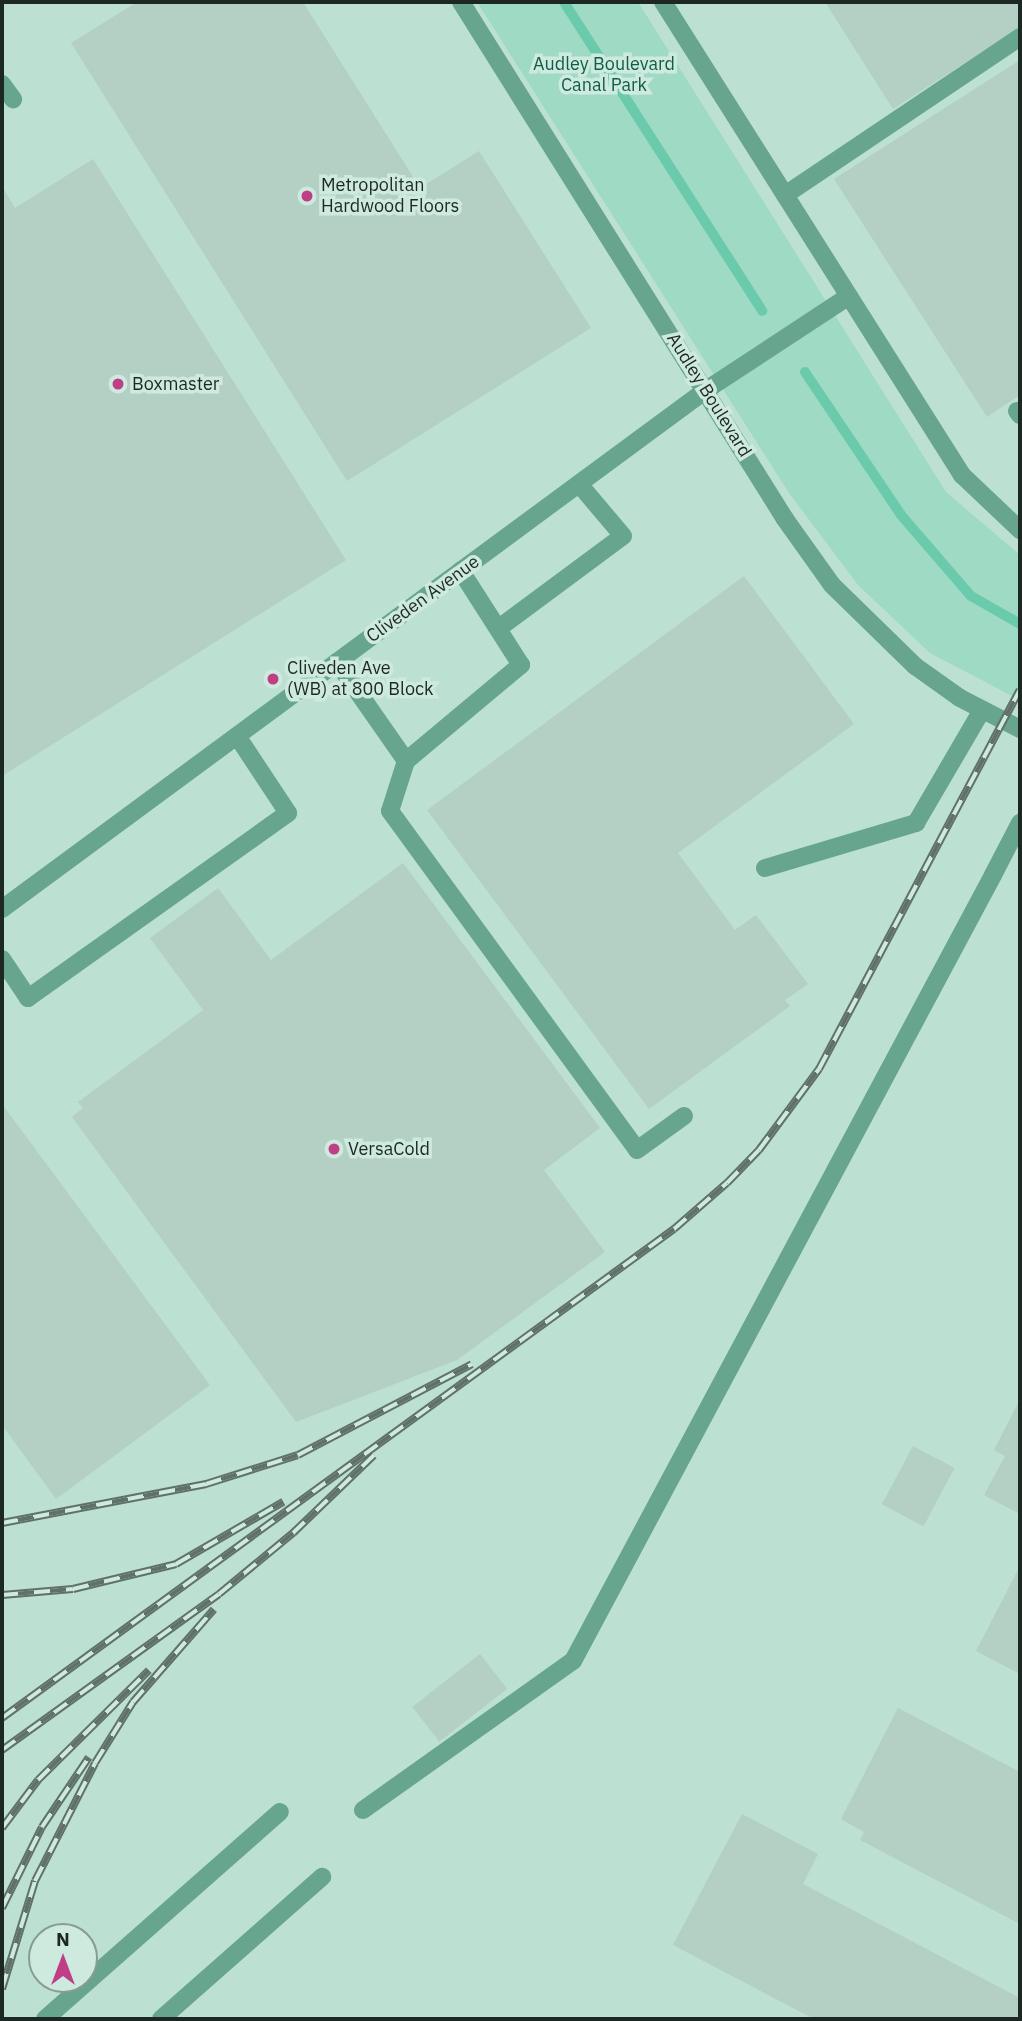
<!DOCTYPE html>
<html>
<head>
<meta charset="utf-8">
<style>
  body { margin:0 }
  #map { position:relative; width:1022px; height:2021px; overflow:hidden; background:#ceeadf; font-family:"IBM Plex Sans",sans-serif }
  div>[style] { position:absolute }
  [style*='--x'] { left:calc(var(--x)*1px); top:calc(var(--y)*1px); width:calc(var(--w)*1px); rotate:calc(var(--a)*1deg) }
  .built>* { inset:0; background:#bce0d2 }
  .green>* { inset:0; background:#9edac4 }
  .stream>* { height:10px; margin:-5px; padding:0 5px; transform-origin:5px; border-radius:5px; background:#6bcaab }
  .building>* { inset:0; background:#b4cfc4; transform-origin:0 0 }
  .service>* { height:18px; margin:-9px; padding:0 9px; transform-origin:9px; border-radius:9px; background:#67a58f }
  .minor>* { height:18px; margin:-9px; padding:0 9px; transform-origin:9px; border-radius:9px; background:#67a58f }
  .tertiary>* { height:18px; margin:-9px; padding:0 9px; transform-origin:9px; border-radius:9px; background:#67a58f }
  .rail>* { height:8px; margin-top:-4px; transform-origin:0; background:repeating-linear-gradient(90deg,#ceeadf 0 16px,#60716a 0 32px); box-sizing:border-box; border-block:2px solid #60716a }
  .dots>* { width:19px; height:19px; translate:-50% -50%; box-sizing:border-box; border:4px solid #ceeadf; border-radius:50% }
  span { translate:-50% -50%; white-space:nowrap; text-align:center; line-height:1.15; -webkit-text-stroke:7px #ceeadf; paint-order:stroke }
  .park-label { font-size:18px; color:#0f5d48 }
  .poi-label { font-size:18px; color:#1d2824 }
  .left { translate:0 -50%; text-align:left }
  .street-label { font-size:18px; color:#1d2824 }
  .frame { position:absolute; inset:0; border:4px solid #1d2824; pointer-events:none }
  .north { position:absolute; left:28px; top:1923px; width:70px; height:70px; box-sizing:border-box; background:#ceeadf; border:2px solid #879c94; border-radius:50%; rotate:0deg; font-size:19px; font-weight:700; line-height:28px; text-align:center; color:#1d2824 }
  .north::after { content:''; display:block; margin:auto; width:24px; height:32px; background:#c03e86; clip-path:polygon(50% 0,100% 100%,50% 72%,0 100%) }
</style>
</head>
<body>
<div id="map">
  <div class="built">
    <i style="clip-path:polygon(evenodd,2px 2px,1020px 2px,1020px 2019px,2px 2019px,2px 2px,42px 1937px,84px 1937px,84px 1979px,42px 1979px,42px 1937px)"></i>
  </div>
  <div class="green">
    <i style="clip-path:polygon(477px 2px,638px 2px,946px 492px,1020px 555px,1020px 700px,930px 653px,858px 585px,789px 493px)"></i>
  </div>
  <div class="stream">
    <i style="--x:564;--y:2;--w:367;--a:57.3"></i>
    <i style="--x:805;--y:372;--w:172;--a:56.1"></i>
    <i style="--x:901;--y:515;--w:107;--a:49.2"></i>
    <i style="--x:971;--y:596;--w:56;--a:29.7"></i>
  </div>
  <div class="building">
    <i style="clip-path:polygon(137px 2px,303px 2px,420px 188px,479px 151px,591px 328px,347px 481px,71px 43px)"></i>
    <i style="clip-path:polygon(825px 2px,1020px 2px,1020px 27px,893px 109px)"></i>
    <i style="clip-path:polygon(1020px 60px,1020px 395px,987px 417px,834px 179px)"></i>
    <i style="clip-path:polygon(93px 159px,346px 560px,2px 776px,2px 186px,15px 208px)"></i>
    <i style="clip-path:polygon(744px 576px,854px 724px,678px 853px,735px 930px,756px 915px,808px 984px,785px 1000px,790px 1006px,649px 1109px,427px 810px)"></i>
    <i style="clip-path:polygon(403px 863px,600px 1128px,544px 1170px,605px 1252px,457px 1360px,296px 1422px,72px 1117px,83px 1108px,78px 1102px,203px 1010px,150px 938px,218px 888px,271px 960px)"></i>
    <i style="clip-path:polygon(2px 1104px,210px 1385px,56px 1499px,2px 1425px)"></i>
    <i style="clip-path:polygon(1020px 1399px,1020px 1514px,984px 1495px,1005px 1456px,994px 1450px)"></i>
    <i style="left:913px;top:1446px;width:47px;height:66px;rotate:28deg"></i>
    <i style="clip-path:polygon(1020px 1566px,1020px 1674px,976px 1651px)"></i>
    <i style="left:480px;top:1654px;width:44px;height:86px;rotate:52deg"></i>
    <i style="clip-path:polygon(898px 1708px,1020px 1772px,1020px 1924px,860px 1840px,864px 1832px,841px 1819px)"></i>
    <i style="clip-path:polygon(742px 1814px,818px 1854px,803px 1884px,1020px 1998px,1020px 2019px,814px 2019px,673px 1945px)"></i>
  </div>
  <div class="service">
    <i style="--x:2;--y:84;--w:19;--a:54"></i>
    <i style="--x:785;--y:195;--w:283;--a:-33.9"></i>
    <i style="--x:1017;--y:411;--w:5;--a:53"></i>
    <i style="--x:499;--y:628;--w:154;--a:-36.6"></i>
    <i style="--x:623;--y:536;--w:68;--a:-130.2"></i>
    <i style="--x:337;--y:662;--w:121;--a:55.1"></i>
    <i style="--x:406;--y:761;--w:150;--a:-39.9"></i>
    <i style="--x:521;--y:665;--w:112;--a:-122.6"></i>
    <i style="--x:406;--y:761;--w:52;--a:107.7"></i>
    <i style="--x:390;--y:811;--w:419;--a:53.9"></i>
    <i style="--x:637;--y:1150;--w:58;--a:-35.9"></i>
    <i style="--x:765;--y:868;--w:158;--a:-16.6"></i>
    <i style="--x:916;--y:823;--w:131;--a:-59.7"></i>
    <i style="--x:2;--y:959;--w:47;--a:56.3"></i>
    <i style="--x:28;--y:998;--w:319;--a:-35.4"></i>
    <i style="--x:288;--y:813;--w:92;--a:-123.5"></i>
    <i style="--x:363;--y:1810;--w:257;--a:-35.4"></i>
    <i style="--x:573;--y:1661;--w:891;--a:-61.88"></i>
    <i style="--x:45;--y:2019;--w:313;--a:-41.4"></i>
    <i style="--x:161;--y:2019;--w:215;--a:-41.4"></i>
  </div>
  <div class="minor">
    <i style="--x:993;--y:875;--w:59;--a:-62.6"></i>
  </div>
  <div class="tertiary">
    <i style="--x:461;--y:2;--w:610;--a:57.92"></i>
    <i style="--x:785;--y:519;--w:81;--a:54.5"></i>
    <i style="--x:832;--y:585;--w:116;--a:44.3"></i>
    <i style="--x:915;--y:666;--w:55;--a:35.4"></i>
    <i style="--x:960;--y:698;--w:68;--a:27.3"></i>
    <i style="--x:663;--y:2;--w:560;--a:57.7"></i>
    <i style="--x:962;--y:475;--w:80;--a:43.5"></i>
    <i style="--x:2;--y:909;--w:875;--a:-36.4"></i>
    <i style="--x:706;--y:390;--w:171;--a:-33.3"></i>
  </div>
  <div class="rail">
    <i style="--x:2;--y:1523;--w:208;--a:-10.8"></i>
    <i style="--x:206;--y:1484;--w:96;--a:-17.5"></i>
    <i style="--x:298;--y:1455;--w:196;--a:-27.6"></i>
    <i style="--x:2;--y:1595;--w:71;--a:-4.8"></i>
    <i style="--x:73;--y:1589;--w:106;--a:-13.6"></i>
    <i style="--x:176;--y:1564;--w:124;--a:-30.1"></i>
    <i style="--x:2;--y:1718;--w:831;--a:-36.04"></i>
    <i style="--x:674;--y:1229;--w:70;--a:-41"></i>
    <i style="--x:727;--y:1183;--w:46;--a:-45.9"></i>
    <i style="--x:759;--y:1150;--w:101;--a:-53.5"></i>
    <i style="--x:819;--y:1069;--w:429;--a:-62.1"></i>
    <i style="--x:2;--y:1750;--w:267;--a:-35.7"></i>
    <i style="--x:219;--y:1594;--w:96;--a:-39.5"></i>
    <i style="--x:293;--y:1533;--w:112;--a:-43.9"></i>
    <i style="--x:2;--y:1828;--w:60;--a:-53.1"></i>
    <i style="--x:38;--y:1780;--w:156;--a:-44.7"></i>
    <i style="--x:2;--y:1908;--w:90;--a:-63.7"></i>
    <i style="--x:42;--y:1827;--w:84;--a:-56.1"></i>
    <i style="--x:2;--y:1989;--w:113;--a:-73"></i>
    <i style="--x:35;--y:1881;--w:132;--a:-63"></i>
    <i style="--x:95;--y:1763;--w:72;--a:-58.1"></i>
    <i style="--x:133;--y:1702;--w:123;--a:-48.9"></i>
  </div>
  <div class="dots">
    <i style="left:307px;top:196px;background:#c03e86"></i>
    <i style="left:118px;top:384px;background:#c03e86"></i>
    <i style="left:273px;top:679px;background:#c03e86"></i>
    <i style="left:334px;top:1149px;background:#c03e86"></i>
  </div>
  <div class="park-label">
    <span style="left:604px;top:75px">Audley Boulevard<br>Canal Park</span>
  </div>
  <div class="poi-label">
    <span class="left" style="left:321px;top:196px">Metropolitan<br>Hardwood Floors</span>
    <span class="left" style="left:132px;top:384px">Boxmaster</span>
    <span class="left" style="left:287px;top:679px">Cliveden Ave<br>(WB) at 800 Block</span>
    <span class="left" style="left:348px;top:1149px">VersaCold</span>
  </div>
  <div class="street-label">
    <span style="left:709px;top:395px;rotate:58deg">Audley Boulevard</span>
    <span style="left:423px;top:599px;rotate:-36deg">Cliveden Avenue</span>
  </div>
  <div class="frame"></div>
  <div class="north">N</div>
</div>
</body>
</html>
